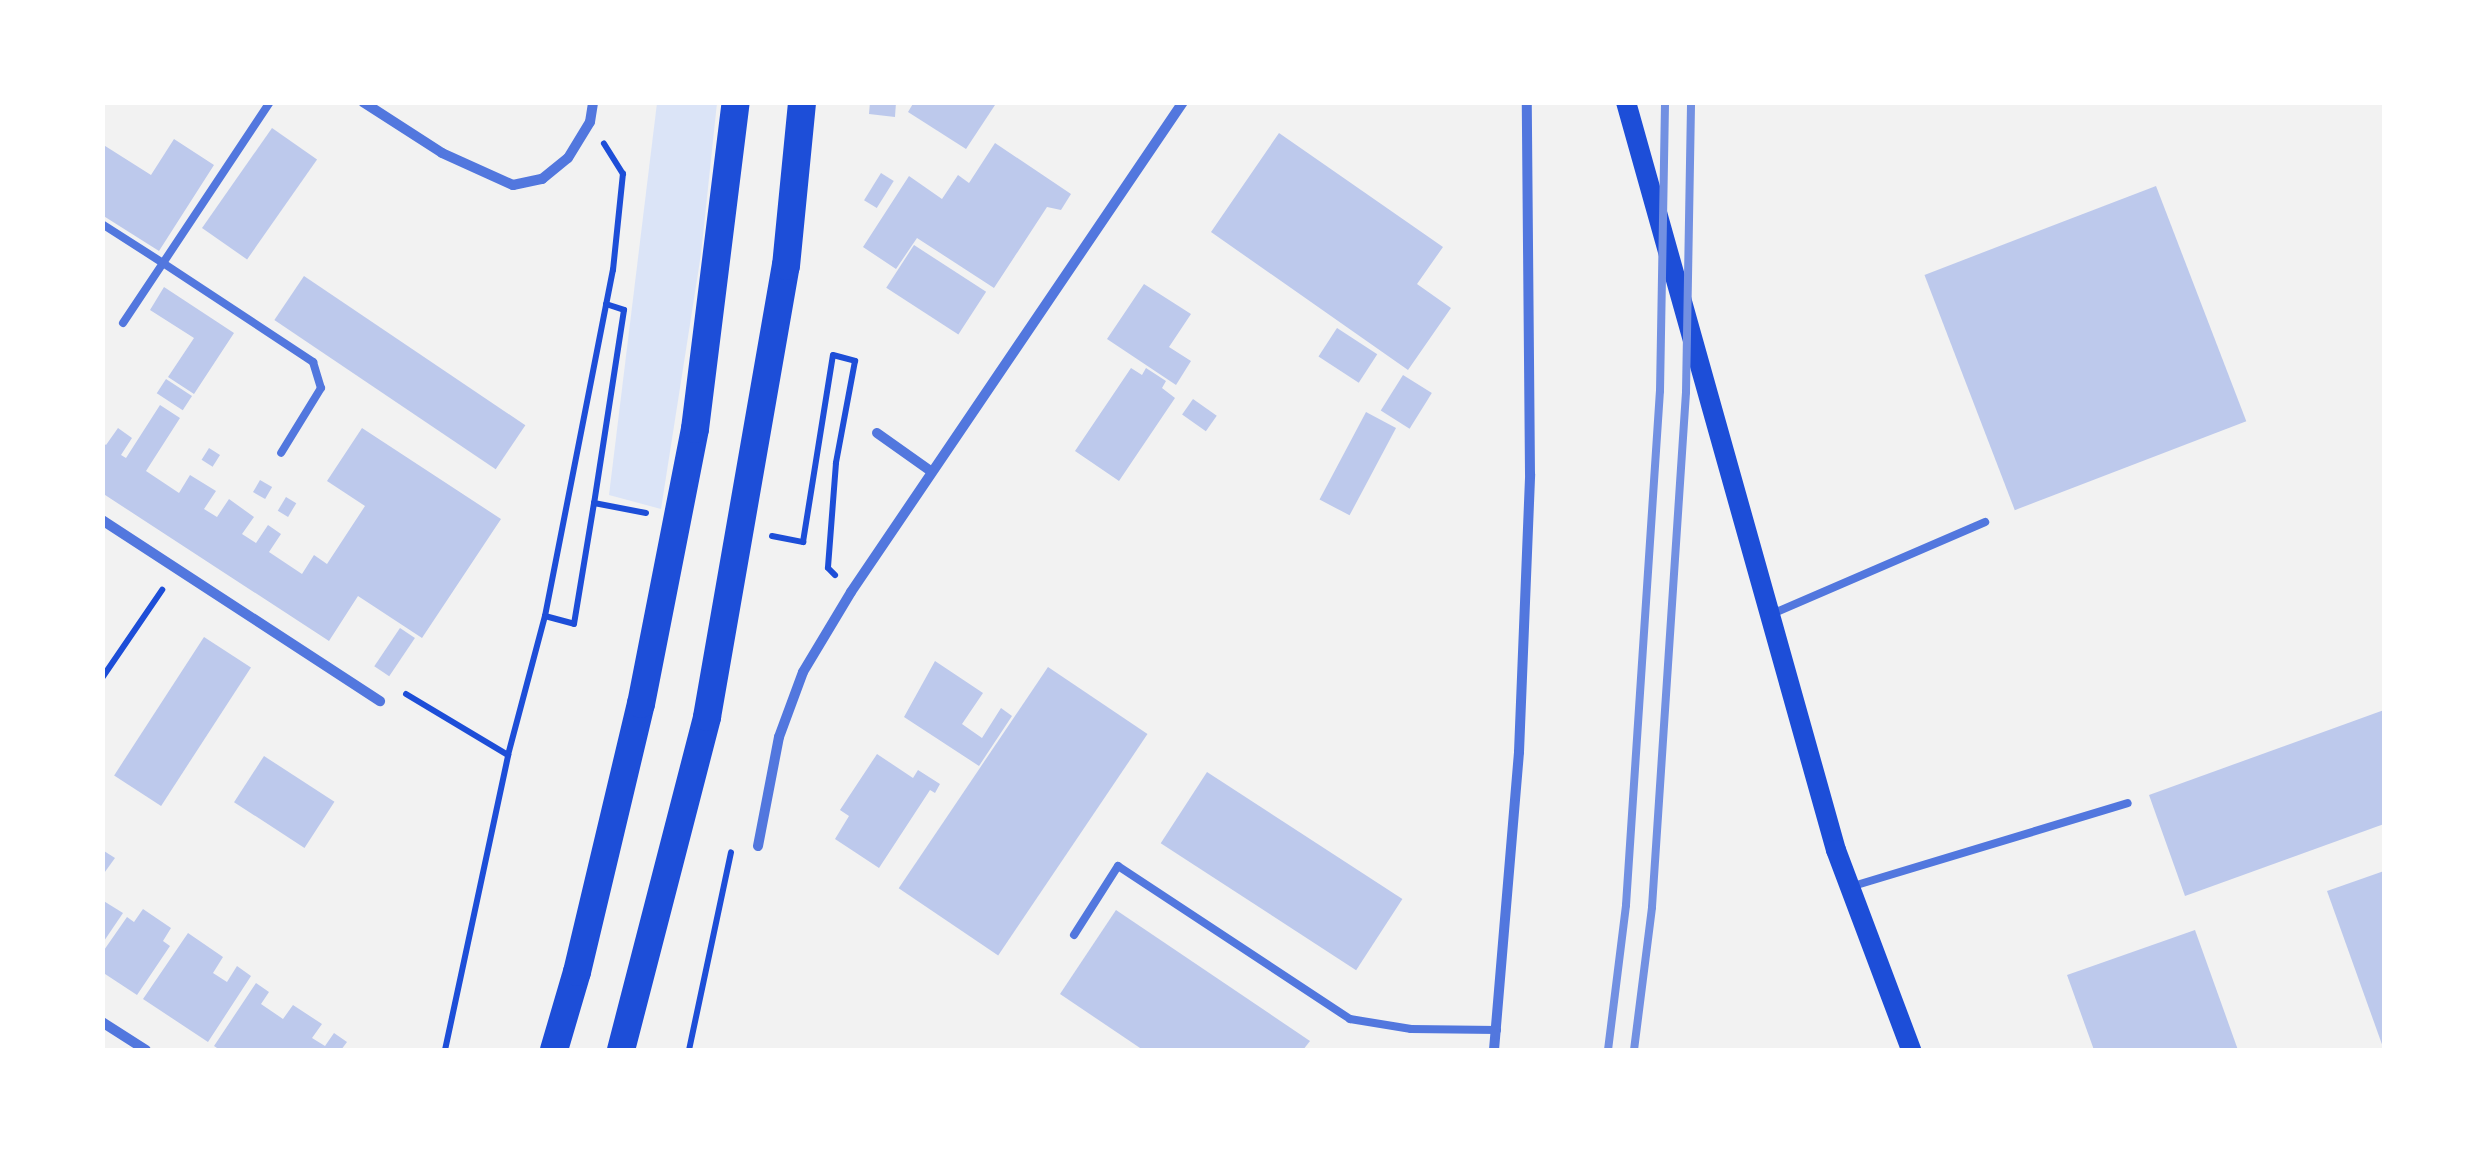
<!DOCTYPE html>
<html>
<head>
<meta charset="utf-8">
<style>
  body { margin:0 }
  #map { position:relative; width:2487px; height:1153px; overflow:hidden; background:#f2f2f2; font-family:Figtree,sans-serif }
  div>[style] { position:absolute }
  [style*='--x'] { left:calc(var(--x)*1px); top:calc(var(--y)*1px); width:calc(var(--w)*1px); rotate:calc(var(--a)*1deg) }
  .green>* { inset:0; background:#dbe4f7 }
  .building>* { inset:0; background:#bdc9ec; transform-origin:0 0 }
  .path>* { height:6px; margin:-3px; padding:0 3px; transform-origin:3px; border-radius:3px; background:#1d4ed8 }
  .service>* { height:8px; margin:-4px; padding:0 4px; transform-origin:4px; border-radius:4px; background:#5277de }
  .minor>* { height:10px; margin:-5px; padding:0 5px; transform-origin:5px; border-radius:5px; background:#5277de }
  .secondary>* { height:20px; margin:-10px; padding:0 10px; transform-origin:10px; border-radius:10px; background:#1d4ed8 }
  .trunk>* { height:28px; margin:-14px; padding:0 14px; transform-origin:14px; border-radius:14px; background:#1d4ed8 }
  .rail>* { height:8px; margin:-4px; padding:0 4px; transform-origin:4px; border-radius:4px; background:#7290e2 }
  span { translate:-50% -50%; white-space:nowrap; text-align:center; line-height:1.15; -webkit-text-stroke:9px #fff; paint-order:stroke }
  .frame { position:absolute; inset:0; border:105px solid #fff; pointer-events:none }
</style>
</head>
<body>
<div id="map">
  <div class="green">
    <i style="clip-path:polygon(657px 103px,717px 103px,701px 254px,661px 509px,609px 495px)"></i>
  </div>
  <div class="building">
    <i style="clip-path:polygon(870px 102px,896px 102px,895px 117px,869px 114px)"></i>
    <i style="clip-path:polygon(914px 102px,992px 102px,995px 105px,966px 149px,908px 112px)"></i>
    <i style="left:272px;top:128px;width:55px;height:122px;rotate:35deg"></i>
    <i style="clip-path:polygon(1279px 133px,1443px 247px,1417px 284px,1451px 308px,1408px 370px,1211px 232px)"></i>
    <i style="clip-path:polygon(174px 139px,214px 165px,159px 251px,102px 215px,102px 144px,151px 175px)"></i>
    <i style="clip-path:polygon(995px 143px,1071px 194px,1061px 210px,1047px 207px,994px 288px,917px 238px,896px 269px,863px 247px,909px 176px,942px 199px,958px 175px,969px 183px)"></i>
    <i style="left:881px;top:173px;width:15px;height:32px;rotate:32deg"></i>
    <i style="left:2156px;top:186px;width:252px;height:248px;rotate:69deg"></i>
    <i style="left:914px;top:245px;width:86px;height:51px;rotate:33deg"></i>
    <i style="left:304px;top:276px;width:267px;height:53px;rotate:34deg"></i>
    <i style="clip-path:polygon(1144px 284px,1191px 314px,1169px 347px,1191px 361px,1176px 385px,1107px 339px)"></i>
    <i style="clip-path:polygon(164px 287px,234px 333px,194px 394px,168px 377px,194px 338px,150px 310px)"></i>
    <i style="left:1337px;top:328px;width:48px;height:34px;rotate:33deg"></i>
    <i style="clip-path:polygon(1131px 368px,1142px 375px,1146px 368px,1166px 381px,1162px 388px,1175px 398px,1119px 481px,1075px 451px)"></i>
    <i style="left:1403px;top:375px;width:34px;height:42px;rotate:32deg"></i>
    <i style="left:166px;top:379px;width:31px;height:17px;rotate:33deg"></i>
    <i style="left:1193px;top:399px;width:29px;height:19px;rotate:35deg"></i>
    <i style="clip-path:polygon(160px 405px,180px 418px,146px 471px,179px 493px,190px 475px,216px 491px,204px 509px,217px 517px,229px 499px,254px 517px,242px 534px,256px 543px,268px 525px,281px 534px,269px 552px,302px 574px,314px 555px,327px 564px,365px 506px,327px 481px,362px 428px,501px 519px,422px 638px,358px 596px,329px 641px,102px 493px,102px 442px,106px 445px,118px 428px,132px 438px,121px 455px,126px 458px)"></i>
    <i style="left:1366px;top:412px;width:34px;height:99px;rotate:28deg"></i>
    <i style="left:209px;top:448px;width:13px;height:14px;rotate:32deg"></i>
    <i style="left:260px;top:480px;width:14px;height:14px;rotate:30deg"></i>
    <i style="left:286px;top:497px;width:12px;height:16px;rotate:31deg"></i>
    <i style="left:400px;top:628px;width:18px;height:46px;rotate:34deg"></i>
    <i style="left:204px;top:637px;width:56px;height:165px;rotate:33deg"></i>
    <i style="clip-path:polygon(935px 661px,983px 693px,962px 724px,982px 738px,1001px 708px,1012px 716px,979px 766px,904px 717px)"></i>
    <i style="left:1048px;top:667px;width:120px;height:267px;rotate:34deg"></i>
    <i style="clip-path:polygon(2384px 710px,2384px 824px,2185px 896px,2149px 795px)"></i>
    <i style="clip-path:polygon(877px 754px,913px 778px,918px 770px,940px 784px,935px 793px,930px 790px,879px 868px,835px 839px,849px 816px,840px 810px)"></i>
    <i style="left:264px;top:756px;width:84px;height:55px;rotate:33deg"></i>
    <i style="left:1207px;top:772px;width:233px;height:85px;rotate:33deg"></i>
    <i style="clip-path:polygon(104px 851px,115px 858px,102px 876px,102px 853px)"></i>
    <i style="clip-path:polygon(2384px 871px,2384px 1050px,2327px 891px)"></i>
    <i style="clip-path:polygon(102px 900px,123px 913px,102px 944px)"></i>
    <i style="clip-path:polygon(143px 909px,171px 928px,163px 941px,170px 946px,137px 995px,102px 972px,102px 953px,127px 917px,134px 922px)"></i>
    <i style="clip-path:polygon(1116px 910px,1310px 1041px,1303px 1050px,1143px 1050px,1060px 994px)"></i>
    <i style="clip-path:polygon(2195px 930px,2238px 1050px,2094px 1050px,2067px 975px)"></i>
    <i style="clip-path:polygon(188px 933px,223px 957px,213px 973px,227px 982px,237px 966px,251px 976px,208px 1042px,143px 999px)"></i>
    <i style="clip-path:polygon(256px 983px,269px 992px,261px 1004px,283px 1019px,293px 1005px,322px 1024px,312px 1038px,325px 1046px,334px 1033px,347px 1042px,341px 1050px,220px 1050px,214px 1046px)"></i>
  </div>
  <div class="path">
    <i style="--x:606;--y:304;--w:19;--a:18"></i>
    <i style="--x:624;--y:310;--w:195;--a:98.8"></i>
    <i style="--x:594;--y:503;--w:53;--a:10.9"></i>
    <i style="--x:772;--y:536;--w:32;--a:11"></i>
    <i style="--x:803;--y:542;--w:189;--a:-80.9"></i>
    <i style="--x:833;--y:355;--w:23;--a:15"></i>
    <i style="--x:855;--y:361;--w:104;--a:100.6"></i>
    <i style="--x:836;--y:463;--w:105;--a:94.4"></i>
    <i style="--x:828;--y:568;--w:10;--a:45"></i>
    <i style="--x:545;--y:616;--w:30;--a:15"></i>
    <i style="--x:574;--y:624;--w:123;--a:-80.6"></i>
    <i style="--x:102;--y:678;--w:107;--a:-55.7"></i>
    <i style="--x:406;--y:694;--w:119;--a:30.9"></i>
    <i style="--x:445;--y:1050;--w:302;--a:-77.9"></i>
    <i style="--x:508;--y:755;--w:144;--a:-75.1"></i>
    <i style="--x:545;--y:616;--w:353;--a:-78.9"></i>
    <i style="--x:613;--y:270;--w:97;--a:-84.1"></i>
    <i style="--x:623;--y:174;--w:36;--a:-122"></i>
    <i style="--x:689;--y:1050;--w:202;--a:-78"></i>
  </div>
  <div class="service">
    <i style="--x:102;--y:224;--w:72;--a:32.6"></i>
    <i style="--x:163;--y:263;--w:193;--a:-56.4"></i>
    <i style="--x:123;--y:323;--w:72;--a:-56.3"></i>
    <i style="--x:163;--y:263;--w:180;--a:33.4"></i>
    <i style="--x:313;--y:362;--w:27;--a:73"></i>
    <i style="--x:321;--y:388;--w:76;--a:121.6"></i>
    <i style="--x:1774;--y:613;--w:230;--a:-23.3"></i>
    <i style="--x:1850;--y:887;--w:290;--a:-16.8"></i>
    <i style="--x:1074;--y:935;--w:82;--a:-57.5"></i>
    <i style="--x:1118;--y:866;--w:278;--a:33.4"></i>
    <i style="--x:1350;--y:1019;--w:62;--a:9.3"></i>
    <i style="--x:1411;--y:1029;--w:86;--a:0.7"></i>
  </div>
  <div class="minor">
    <i style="--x:363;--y:102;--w:94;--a:32.8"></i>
    <i style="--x:442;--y:153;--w:78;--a:24.3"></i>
    <i style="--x:513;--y:185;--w:30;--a:-12"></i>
    <i style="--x:542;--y:179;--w:33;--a:-39"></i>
    <i style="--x:568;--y:158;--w:42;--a:-58.6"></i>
    <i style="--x:590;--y:122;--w:20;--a:-81"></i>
    <i style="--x:877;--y:433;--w:67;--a:35.3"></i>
    <i style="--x:102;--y:520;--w:332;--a:33.1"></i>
    <i style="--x:758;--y:846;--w:111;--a:-79.1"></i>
    <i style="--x:779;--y:737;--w:69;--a:-69.7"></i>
    <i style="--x:803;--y:672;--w:93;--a:-59"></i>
    <i style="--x:851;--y:592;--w:592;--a:-55.88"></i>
    <i style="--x:102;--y:1022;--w:52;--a:32.5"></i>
    <i style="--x:1494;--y:1050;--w:299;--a:-85.2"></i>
    <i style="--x:1519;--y:752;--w:278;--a:-87.7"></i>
    <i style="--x:1530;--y:474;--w:372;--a:-90.5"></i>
  </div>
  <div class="secondary">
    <i style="--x:1626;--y:102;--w:777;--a:74.32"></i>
    <i style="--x:1836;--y:850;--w:214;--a:69.4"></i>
  </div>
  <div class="trunk">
    <i style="--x:554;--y:1050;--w:81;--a:-73.6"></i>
    <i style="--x:577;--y:972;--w:276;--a:-76.6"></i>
    <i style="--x:641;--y:704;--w:280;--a:-78.9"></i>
    <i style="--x:695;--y:429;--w:330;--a:-82.9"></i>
    <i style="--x:621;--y:1050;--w:344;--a:-75.5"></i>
    <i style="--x:707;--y:717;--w:458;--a:-80.1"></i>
    <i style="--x:786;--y:266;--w:165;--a:-84.4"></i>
  </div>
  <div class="rail">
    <i style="--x:1608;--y:1050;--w:146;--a:-82.9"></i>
    <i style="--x:1626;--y:905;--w:515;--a:-86.22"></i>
    <i style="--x:1660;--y:391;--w:289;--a:-89"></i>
    <i style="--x:1634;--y:1050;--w:144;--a:-82.8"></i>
    <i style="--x:1652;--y:907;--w:516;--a:-86.22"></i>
    <i style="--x:1686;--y:392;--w:290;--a:-89"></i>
  </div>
  <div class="frame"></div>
</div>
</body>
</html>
